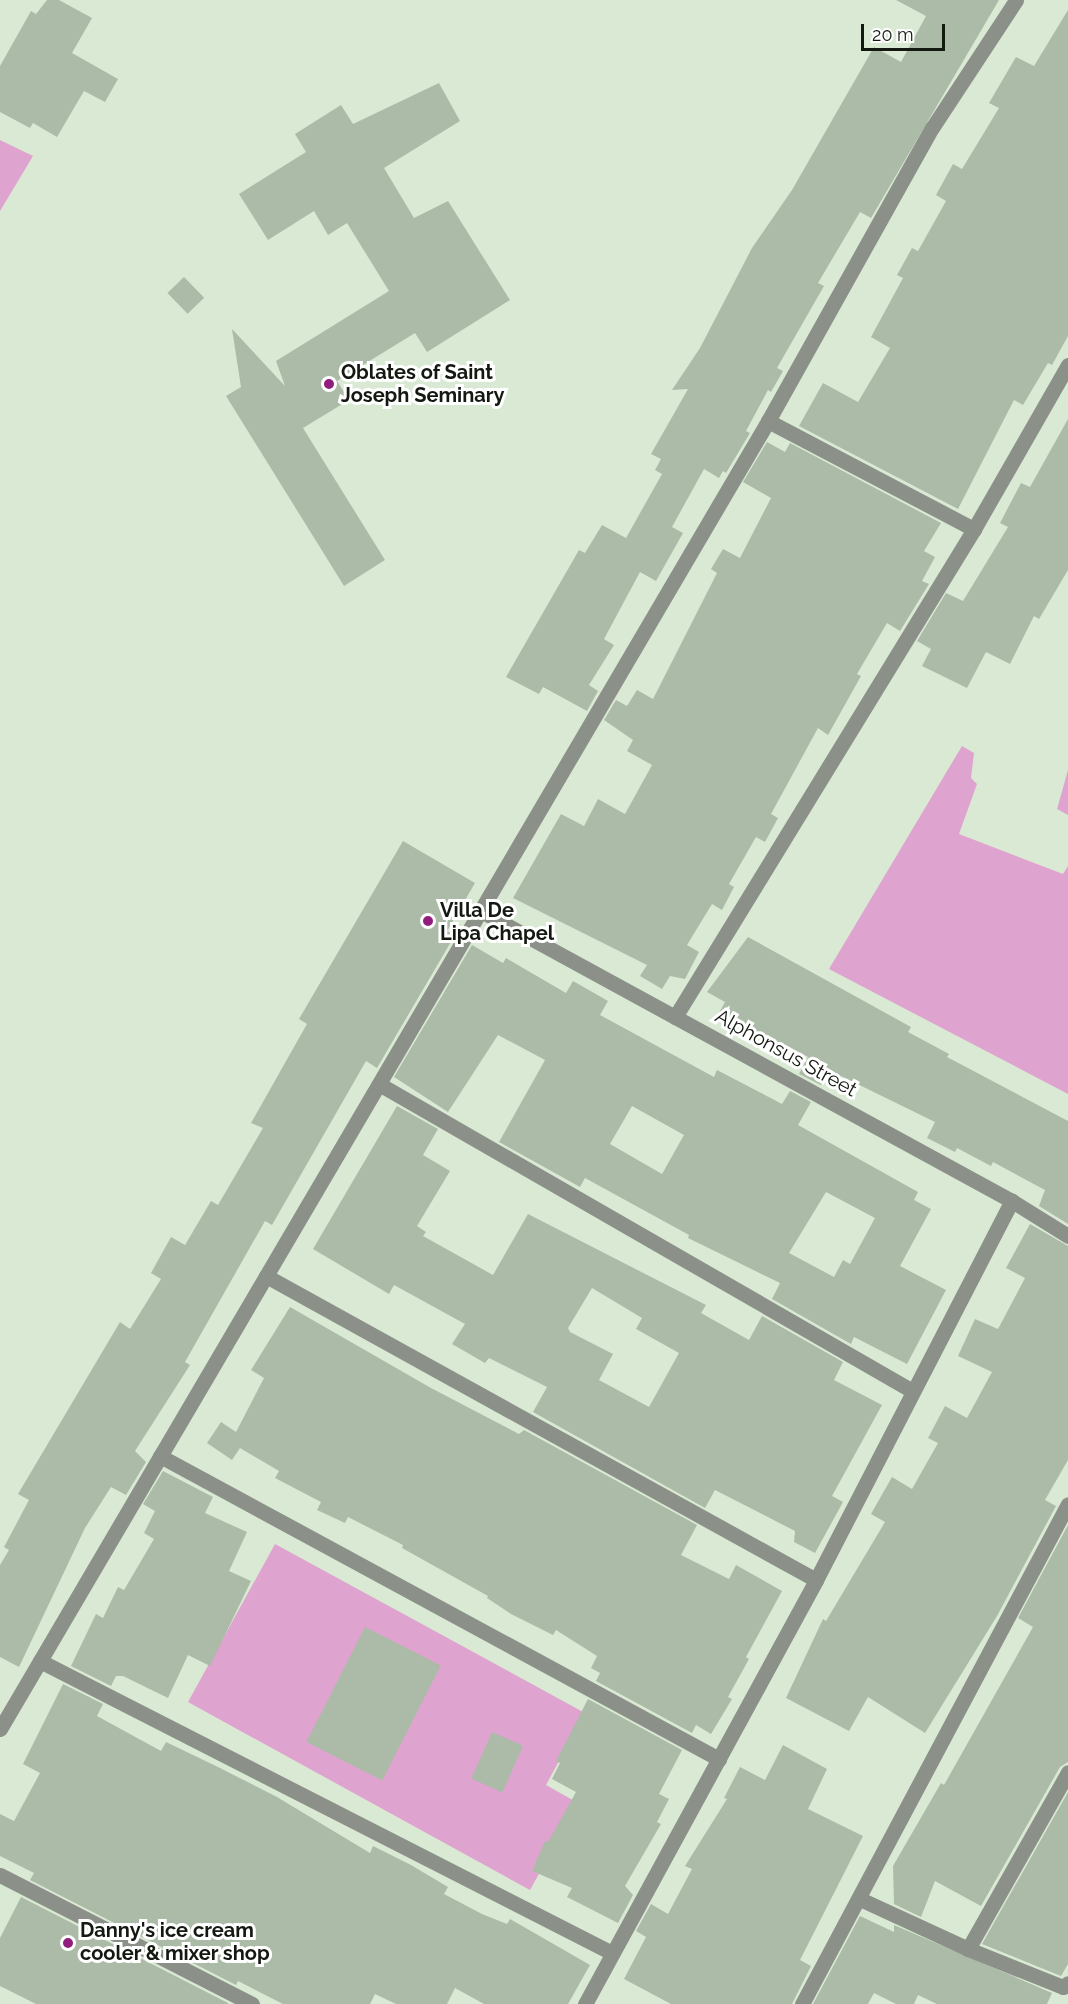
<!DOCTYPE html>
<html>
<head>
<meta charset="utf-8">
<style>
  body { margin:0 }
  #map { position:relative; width:1068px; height:2004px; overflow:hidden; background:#dae9d4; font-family:Raleway,sans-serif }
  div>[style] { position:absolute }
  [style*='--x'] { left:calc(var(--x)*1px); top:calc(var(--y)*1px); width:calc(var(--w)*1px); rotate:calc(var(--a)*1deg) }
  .green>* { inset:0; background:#dfa3cf }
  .building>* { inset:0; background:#acbba7; transform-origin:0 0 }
  .street>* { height:15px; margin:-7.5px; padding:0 7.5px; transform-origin:7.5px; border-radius:7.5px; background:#8b9189 }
  .dots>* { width:16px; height:16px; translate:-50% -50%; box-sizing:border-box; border:3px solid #fff; border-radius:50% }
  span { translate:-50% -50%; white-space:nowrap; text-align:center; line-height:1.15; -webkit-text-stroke:6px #fff; paint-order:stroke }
  .poi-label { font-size:20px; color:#131811; font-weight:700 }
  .left { translate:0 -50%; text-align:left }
  .street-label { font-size:20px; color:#131811 }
  .scale { position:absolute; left:861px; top:24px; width:84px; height:27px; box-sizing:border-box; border:3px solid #131811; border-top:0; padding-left:8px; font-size:18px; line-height:21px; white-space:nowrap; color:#131811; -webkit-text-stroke:4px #fff; paint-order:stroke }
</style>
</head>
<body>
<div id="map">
  <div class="green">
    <i style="clip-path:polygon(0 140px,33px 156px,0 211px)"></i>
    <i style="clip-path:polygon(962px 746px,974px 753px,971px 778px,977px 784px,959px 834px,1063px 874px,1068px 866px,1068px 1094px,829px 969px)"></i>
    <i style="clip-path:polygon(1068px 770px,1068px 815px,1057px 809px)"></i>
    <i style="clip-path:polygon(275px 1544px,585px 1713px,546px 1785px,578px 1803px,530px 1890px,188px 1702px)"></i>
  </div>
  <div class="building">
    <i style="clip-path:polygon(47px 0,59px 0,92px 18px,72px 53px,118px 79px,105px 102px,84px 91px,57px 137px,33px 123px,30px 128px,0 112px,0 66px,31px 11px,36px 14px)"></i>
    <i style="clip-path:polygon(896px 0,999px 0,871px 218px,860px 212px,818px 283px,824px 286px,777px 368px,783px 371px,771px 392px,768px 390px,746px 431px,750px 433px,726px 473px,723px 471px,719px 478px,704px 469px,672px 527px,683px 533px,656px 581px,640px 572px,604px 639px,614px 645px,589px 685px,598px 691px,587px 711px,543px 687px,539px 694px,506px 677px,579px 550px,585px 553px,602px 525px,626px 538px,662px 474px,655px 470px,661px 459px,651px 454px,688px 389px,672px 390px,700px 348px,752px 248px,792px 190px,874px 47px,901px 62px,926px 16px)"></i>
    <i style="clip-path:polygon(1068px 10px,1068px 336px,1052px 365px,1048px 363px,1023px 405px,1014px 400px,958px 509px,799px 426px,823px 383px,858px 402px,890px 348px,871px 337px,903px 278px,897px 275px,912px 248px,918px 251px,946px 201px,936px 195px,953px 164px,962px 169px,999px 108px,989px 103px,1016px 57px,1034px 66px)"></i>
    <i style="clip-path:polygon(439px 83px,460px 121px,384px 168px,414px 218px,448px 201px,510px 300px,427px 352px,415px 333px,337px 381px,349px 400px,303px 428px,385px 560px,344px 586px,226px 396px,241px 387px,232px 329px,285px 386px,276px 361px,389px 291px,347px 223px,328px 235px,314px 211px,268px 240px,239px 194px,306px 152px,295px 134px,341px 105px,353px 124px)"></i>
    <i style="left:184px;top:277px;width:29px;height:23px;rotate:46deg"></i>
    <i style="clip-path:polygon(1068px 419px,1068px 570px,1039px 619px,1034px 616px,1010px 664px,986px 652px,967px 688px,922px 666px,931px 649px,917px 641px,946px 593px,963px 601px,1008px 527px,1000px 523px,1021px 483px,1030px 487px)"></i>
    <i style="clip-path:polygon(767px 442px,785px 452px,790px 443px,941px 523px,924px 551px,935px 557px,922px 581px,929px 584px,900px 631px,887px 623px,857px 674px,861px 676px,828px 735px,818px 728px,771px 814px,778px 818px,765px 842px,756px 837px,729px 884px,734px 887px,722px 910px,712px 904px,687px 945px,699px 952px,685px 979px,670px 976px,662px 989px,640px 976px,647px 965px,513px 898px,561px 814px,584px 826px,598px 799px,625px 814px,652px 765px,627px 751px,633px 740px,604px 720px,616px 700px,627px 706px,637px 690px,653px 699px,717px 573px,711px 569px,723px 549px,740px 558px,771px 498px,743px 482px)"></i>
    <i style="clip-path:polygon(403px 841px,475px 883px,447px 931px,455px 935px,377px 1068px,366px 1061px,272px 1225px,265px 1221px,185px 1362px,190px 1365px,135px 1451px,146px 1462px,126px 1495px,111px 1487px,85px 1528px,19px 1667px,0 1657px,0 1565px,9px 1550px,4px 1547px,29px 1500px,18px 1494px,120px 1322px,130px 1329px,161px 1279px,151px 1273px,171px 1237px,185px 1245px,211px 1201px,218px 1205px,263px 1128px,251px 1123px,307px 1024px,299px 1019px)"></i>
    <i style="clip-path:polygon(748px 937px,911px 1027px,908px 1032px,949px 1054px,947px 1057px,1068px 1121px,1068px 1224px,1039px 1206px,1045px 1190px,993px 1162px,991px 1166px,957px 1148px,955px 1152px,927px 1138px,935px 1122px,841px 1076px,836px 1087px,824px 1080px,821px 1085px,799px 1074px,808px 1057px,719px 1013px,725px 1002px,707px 992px)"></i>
    <i style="clip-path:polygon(evenodd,472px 945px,503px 963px,506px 958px,566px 993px,573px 981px,608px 1001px,600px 1015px,714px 1077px,717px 1070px,782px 1104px,790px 1091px,811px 1102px,798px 1125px,918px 1192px,914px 1200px,931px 1209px,900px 1266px,946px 1290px,907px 1364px,854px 1337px,851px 1344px,772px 1299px,780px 1283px,688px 1238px,689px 1235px,585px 1178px,580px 1187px,499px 1142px,545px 1060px,498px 1035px,448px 1112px,394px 1077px,472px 945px,632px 1106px,684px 1135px,662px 1174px,610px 1144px,632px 1106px,472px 945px,826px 1192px,875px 1218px,850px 1264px,843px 1260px,834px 1277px,789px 1253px,826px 1192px)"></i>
    <i style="clip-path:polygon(evenodd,397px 1106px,438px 1129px,423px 1155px,450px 1171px,417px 1226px,426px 1232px,423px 1236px,493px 1275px,528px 1214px,706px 1305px,701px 1313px,749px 1340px,762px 1316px,843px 1362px,834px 1380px,882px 1405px,832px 1496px,843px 1502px,815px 1553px,794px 1542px,795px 1531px,715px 1490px,705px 1508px,533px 1412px,547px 1387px,489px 1358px,485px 1363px,452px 1344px,465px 1324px,394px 1285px,389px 1294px,313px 1249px,397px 1106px,592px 1288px,642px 1318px,636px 1329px,679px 1353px,649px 1407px,599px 1380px,613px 1354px,570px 1332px,568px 1328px,592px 1288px)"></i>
    <i style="clip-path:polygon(1030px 1224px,1068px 1246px,1068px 1460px,1045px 1500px,1056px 1506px,997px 1616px,925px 1733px,868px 1697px,849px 1731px,786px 1698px,823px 1619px,826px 1621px,885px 1522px,871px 1514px,892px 1477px,912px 1489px,938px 1443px,928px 1438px,945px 1406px,967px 1418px,992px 1372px,958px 1356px,975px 1319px,998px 1329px,1025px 1278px,1006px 1268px)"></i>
    <i style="clip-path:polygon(290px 1307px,431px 1388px,519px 1434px,524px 1430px,697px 1525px,681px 1555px,729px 1579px,736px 1565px,782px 1591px,746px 1657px,749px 1659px,728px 1697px,732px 1699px,711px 1734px,696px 1725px,692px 1733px,596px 1681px,600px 1673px,591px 1668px,597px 1656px,556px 1630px,553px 1635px,511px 1614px,487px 1598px,488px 1596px,402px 1548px,403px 1545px,348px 1517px,345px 1523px,317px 1510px,321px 1502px,275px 1478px,279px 1471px,240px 1448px,232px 1460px,207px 1443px,221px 1422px,236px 1432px,264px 1378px,251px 1370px)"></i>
    <i style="clip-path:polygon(163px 1471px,213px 1497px,205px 1513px,247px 1532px,229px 1571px,251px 1581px,210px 1666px,188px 1655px,168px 1698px,123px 1676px,116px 1676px,111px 1686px,71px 1666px,96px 1614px,103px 1618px,118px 1587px,124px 1590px,154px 1539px,144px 1533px,155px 1511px,143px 1504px)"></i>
    <i style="clip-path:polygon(1068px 1525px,1068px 1762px,1060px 1767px,981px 1906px,935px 1881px,921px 1917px,894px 1904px,893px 1866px,941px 1783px,944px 1785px,1033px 1627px,1018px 1618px)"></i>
    <i style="left:365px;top:1627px;width:85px;height:129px;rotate:27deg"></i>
    <i style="clip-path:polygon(63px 1684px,103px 1704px,97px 1716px,161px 1751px,166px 1742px,218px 1767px,277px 1797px,370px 1853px,373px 1846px,411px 1865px,448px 1887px,444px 1894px,482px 1914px,507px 1924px,510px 1919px,590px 1965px,568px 2004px,484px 2004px,455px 1988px,447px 2004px,396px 2004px,375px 1994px,370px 2004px,283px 2004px,238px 1981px,236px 1985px,30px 1880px,34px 1873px,0 1856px,0 1814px,14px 1821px,40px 1773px,23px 1764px)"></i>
    <i style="clip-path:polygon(588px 1699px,682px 1750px,659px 1794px,669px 1799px,657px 1822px,661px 1824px,625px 1886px,633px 1895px,618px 1923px,567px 1897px,572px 1888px,532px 1871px,545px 1841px,548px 1842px,576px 1792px,552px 1779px,560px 1763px,556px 1761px)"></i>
    <i style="left:492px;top:1732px;width:34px;height:51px;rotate:24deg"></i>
    <i style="clip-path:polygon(783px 1745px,827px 1769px,808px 1809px,863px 1836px,800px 1960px,811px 1966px,792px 2004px,671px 2004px,624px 1979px,646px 1937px,636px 1931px,651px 1904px,668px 1914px,692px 1869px,685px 1866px,727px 1799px,724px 1798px,740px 1767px,765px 1780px)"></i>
    <i style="clip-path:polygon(1068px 1792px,1068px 1964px,1061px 1976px,982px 1944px)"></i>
    <i style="clip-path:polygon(21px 1897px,228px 2003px,228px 2004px,36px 2004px,0 1986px,0 1938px)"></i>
    <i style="clip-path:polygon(860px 1916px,894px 1932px,894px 1925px,1052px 1993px,1047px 2004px,937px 2004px,918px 1995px,914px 2004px,896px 2004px,874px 1993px,868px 2004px,813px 2004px)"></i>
  </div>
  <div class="street">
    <i style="--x:768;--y:421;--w:233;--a:27.7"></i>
    <i style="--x:481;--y:911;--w:605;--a:28.64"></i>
    <i style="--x:1012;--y:1201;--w:66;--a:32"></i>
    <i style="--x:675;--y:1017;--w:572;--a:-58.5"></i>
    <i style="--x:974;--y:529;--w:189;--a:-60.2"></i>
    <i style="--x:379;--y:1084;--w:614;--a:29.91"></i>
    <i style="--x:266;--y:1276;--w:628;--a:28.93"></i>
    <i style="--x:160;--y:1456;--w:636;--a:28.46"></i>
    <i style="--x:40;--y:1661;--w:642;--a:27.04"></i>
    <i style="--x:0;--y:1729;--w:1517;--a:-59.58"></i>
    <i style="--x:768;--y:421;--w:336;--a:-60.8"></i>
    <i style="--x:932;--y:128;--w:153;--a:-56.7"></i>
    <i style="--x:0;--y:1875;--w:283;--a:27.1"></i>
    <i style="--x:860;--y:1899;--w:119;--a:24.8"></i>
    <i style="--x:968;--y:1949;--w:102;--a:21.8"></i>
    <i style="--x:1063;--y:1987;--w:6;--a:-39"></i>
    <i style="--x:968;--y:1949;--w:203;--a:-60.5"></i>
    <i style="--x:585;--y:2004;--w:483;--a:-61.4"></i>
    <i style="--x:816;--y:1580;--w:427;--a:-62.7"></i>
    <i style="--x:802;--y:2004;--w:566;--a:-61.99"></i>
  </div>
  <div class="dots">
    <i style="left:329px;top:384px;background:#911d7d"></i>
    <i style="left:428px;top:921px;background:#911d7d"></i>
    <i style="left:68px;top:1943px;background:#911d7d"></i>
  </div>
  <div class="poi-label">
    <span class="left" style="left:341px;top:384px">Oblates of Saint<br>Joseph Seminary</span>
    <span class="left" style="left:440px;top:922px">Villa De<br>Lipa Chapel</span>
    <span class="left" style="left:80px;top:1942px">Danny's ice cream<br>cooler &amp; mixer shop</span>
  </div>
  <div class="street-label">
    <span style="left:786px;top:1053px;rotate:29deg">Alphonsus Street</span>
  </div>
  <div class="scale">20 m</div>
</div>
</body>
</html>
